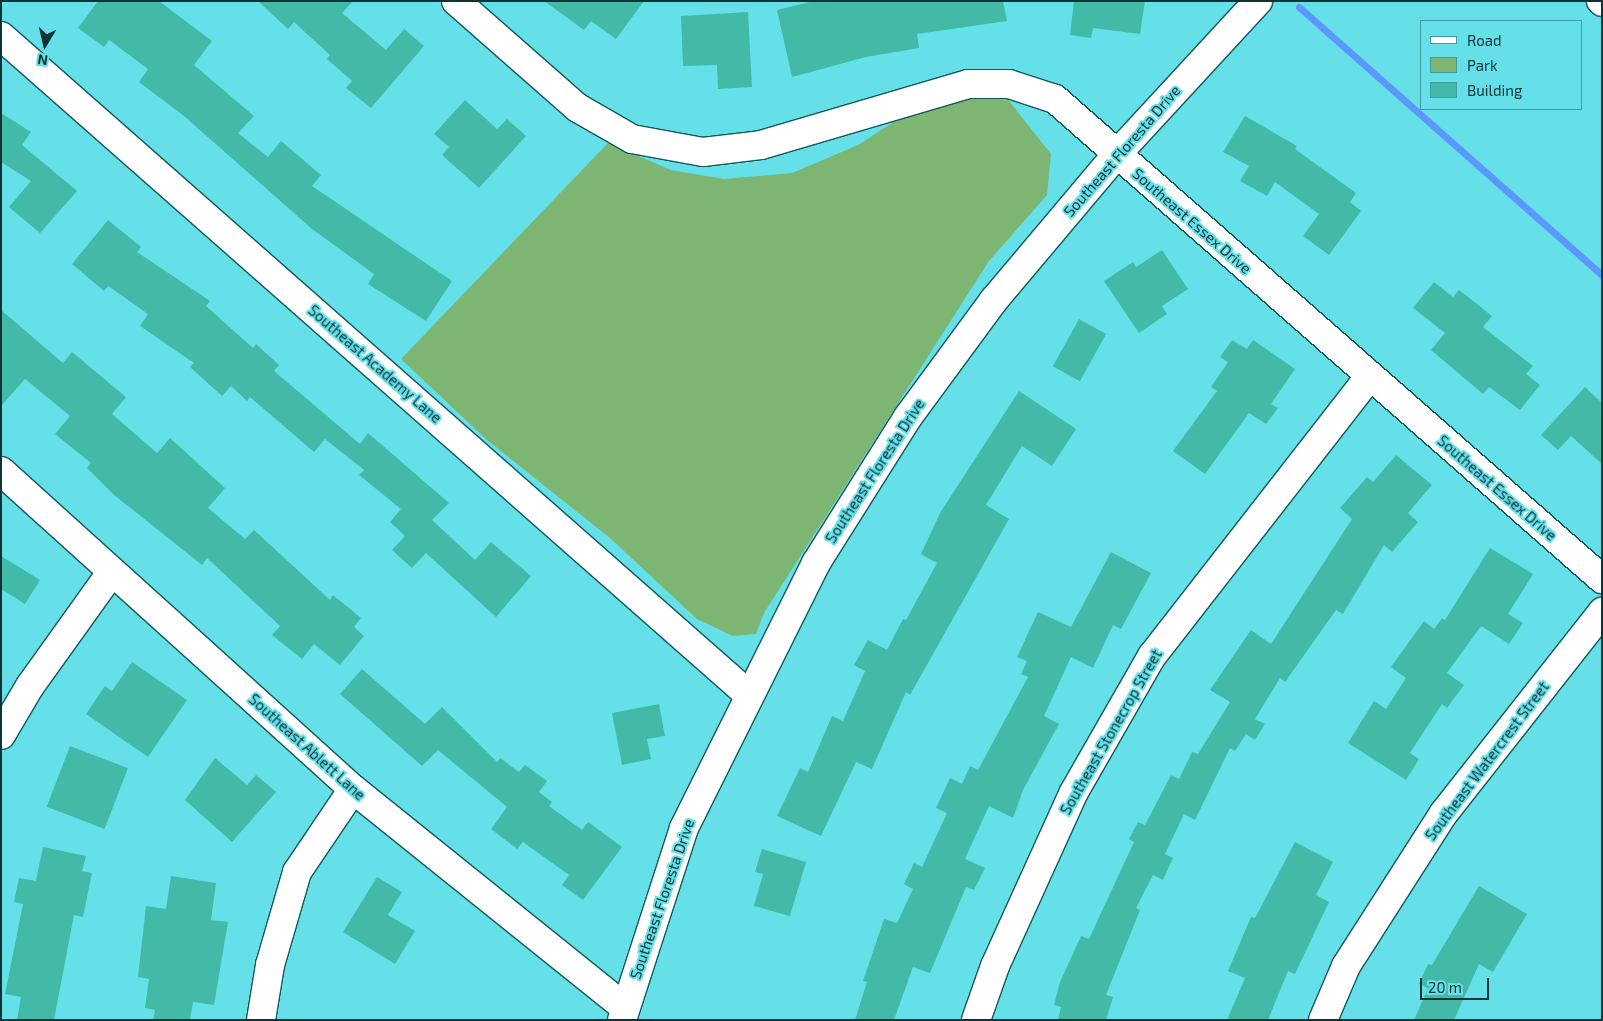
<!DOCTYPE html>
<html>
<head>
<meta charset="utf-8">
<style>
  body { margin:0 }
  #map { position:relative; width:1603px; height:1021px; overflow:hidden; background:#66e0e8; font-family:"Exo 2",sans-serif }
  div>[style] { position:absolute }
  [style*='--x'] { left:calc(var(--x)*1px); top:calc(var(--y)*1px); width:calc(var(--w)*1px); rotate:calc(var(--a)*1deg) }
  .green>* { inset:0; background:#7db673 }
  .stream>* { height:7px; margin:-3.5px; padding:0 3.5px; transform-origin:3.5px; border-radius:3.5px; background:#5c97fc }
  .building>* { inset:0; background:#42baa7; transform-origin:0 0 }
  .roads { filter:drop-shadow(1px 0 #11585c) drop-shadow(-1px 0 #11585c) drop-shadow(0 1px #11585c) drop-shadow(0 -1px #11585c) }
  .minor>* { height:28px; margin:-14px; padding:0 14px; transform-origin:14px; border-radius:14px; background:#fff }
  span { translate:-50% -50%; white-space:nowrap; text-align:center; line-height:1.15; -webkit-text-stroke:4px #66e0e8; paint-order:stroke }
  .street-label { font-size:15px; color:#0c3437 }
  .frame { position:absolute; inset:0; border:2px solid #0c3437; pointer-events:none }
  .legend { position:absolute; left:1420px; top:20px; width:162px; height:90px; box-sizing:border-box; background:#66e0e8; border:1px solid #429ba1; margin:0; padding:6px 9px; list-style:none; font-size:15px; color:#0c3437 }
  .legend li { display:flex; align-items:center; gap:10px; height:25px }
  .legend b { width:25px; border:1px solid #429ba1 }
  .north { position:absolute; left:20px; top:20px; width:50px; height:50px; -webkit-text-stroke:4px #66e0e8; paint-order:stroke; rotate:189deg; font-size:14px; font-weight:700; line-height:20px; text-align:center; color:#0c3437 }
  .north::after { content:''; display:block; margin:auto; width:18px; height:22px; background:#0c3437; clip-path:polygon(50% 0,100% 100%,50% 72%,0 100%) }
  .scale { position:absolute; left:1420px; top:978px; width:69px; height:22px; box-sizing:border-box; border:2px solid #0c3437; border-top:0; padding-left:6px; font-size:15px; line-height:18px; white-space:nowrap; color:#0c3437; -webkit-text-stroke:4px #66e0e8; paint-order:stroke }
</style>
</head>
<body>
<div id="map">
  <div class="green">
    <i style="clip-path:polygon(1006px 97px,1051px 154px,1047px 195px,989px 261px,764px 613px,756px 634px,733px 636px,697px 619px,610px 538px,487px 440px,401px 359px,608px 143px,671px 170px,724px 179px,792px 173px,858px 145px,898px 119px,969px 98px)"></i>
  </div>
  <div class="stream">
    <i style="--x:1299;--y:7;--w:405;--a:41.5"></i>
  </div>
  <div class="building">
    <i style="clip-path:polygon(98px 1px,159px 1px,212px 41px,194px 65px,254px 116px,238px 133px,268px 157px,281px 141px,321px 175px,312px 186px,452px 281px,426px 321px,368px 284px,374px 274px,312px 229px,184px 116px,139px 82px,148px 69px,109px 40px,104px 47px,78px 28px)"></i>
    <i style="clip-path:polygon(258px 1px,353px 1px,342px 13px,386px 50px,404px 29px,424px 46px,371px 108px,346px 88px,352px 81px,327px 59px,330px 55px,294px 22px,288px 29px)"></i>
    <i style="clip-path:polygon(544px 1px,644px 1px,616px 39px,591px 21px,584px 30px)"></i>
    <i style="clip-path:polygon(814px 1px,1003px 1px,1007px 21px,917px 34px,919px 48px,866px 57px,792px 77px,777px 10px)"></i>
    <i style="clip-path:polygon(1074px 1px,1145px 1px,1140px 34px,1093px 28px,1091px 38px,1070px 35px)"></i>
    <i style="clip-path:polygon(748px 12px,752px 87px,718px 89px,717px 65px,683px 66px,681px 16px)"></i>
    <i style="clip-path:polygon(465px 100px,497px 129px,507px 119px,526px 136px,479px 188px,442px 155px,449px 147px,434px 134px)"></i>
    <i style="clip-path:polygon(1px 113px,31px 132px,22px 145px,77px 191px,40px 233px,9px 207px,31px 181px,1px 162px)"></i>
    <i style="clip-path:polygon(1245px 116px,1297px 146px,1295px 149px,1356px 193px,1350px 202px,1361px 211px,1329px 255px,1303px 236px,1319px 214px,1275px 182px,1267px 196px,1240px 181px,1249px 166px,1223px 152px)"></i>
    <i style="clip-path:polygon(108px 220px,141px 247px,137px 252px,210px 301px,206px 306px,253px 348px,256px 344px,279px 365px,274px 371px,360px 444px,368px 433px,449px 503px,432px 520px,475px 560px,491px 542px,531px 576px,496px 617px,426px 553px,412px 568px,392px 550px,405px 536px,390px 522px,401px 509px,359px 475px,364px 470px,325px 439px,314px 452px,250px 397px,247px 401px,231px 386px,222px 396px,190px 367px,194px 363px,140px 326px,148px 314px,108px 286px,104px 291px,72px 264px)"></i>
    <i style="clip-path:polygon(1162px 250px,1188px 289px,1162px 306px,1167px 314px,1139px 333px,1104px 281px,1133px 262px,1136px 267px)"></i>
    <i style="clip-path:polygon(1434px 282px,1453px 297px,1459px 290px,1492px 316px,1483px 327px,1533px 366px,1526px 374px,1540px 385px,1520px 410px,1489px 387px,1483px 394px,1431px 350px,1445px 333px,1413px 308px)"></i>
    <i style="clip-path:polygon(1px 310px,63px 363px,72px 352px,126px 397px,112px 414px,157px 453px,170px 438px,225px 488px,208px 508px,245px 539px,254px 530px,330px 600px,333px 595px,361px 618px,354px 627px,364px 636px,340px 665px,314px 644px,302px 659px,272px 635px,280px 626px,207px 558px,202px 565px,113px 494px,87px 468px,91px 463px,55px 434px,70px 416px,25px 379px,1px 406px)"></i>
    <i style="left:1079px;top:319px;width:31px;height:54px;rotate:29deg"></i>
    <i style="clip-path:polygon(1232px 340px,1247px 349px,1253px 340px,1295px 369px,1271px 404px,1278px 408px,1266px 424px,1249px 413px,1205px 474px,1173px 451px,1217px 391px,1211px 387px,1228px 362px,1220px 357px)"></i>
    <i style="clip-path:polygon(1585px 387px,1602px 403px,1602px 464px,1571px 436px,1558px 450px,1541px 435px)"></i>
    <i style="clip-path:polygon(1019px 391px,1076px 429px,1052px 466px,1022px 446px,986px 505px,1009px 519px,910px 695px,906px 692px,872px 769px,856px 762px,821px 836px,777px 816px,800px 768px,808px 772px,832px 716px,843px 721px,865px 671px,854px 665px,868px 640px,887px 650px,903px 619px,906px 620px,937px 563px,921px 554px,940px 513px)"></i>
    <i style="clip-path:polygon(1396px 455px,1432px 485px,1408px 513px,1418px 522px,1392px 552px,1384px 545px,1343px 614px,1336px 610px,1285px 682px,1280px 678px,1255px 719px,1265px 724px,1255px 740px,1246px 734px,1235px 751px,1230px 748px,1195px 820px,1184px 814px,1165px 854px,1173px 858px,1163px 880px,1153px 875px,1136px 908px,1140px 910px,1106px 995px,1113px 997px,1106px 1020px,1058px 1020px,1061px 1007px,1054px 1005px,1060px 982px,1081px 936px,1089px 939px,1134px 842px,1129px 839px,1138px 822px,1145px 825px,1171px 775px,1179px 779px,1192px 752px,1198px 754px,1230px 702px,1210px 690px,1251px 630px,1271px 644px,1352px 519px,1340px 508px,1367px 477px,1373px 482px)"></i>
    <i style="clip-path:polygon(1490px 548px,1533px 574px,1508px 614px,1523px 623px,1509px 644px,1481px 626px,1447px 673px,1464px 685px,1447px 708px,1442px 704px,1410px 753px,1419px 759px,1406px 780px,1348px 743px,1374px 701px,1386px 709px,1406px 678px,1391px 667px,1424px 621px,1434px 629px,1442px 618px,1445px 620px)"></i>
    <i style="clip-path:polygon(1111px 552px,1151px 573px,1121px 629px,1113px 625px,1093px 668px,1071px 657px,1044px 716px,1059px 724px,1023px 790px,1013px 818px,989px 806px,965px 859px,985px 868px,974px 890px,966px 887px,930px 973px,913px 967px,894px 1020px,855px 1020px,867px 982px,863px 981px,884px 919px,897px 923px,913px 889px,904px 884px,914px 863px,922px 867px,941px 826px,947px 813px,936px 808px,950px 778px,962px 784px,970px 766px,978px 770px,1028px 677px,1021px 674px,1027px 661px,1017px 657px,1038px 612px,1071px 627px)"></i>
    <i style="clip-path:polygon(1px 556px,40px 580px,25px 604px,1px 589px)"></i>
    <i style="clip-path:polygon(132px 662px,187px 700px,148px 757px,86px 714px,105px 686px,112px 691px)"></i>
    <i style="clip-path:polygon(362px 669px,425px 724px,442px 707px,497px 762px,500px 758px,519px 772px,525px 765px,547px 781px,539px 792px,552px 802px,549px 806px,582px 830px,588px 822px,622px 847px,583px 900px,562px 885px,569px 875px,523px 842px,517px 849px,491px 829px,507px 807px,438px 750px,422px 766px,340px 694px)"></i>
    <i style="clip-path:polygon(659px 704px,665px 736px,647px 739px,651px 759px,622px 765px,612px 713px)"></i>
    <i style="left:70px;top:746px;width:62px;height:65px;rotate:21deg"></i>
    <i style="clip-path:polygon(215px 758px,247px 785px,256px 775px,276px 792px,232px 842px,185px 800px)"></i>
    <i style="clip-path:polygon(1295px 842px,1333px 862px,1316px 895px,1329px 902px,1295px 974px,1288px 971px,1268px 1020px,1227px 1020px,1245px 978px,1228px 971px,1251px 917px,1255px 918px)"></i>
    <i style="clip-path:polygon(43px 847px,86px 856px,82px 871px,92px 873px,83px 917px,74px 915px,54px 1020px,17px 1020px,21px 997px,5px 994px,23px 904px,14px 902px,19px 878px,36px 881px)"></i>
    <i style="clip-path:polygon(762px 849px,806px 862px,790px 916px,754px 906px,763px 874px,755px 872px)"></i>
    <i style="clip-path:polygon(171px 876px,216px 883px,211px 920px,228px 922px,214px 1005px,193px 1002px,190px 1020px,153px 1020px,155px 1010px,145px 1008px,149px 979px,138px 977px,146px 906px,166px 909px)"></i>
    <i style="clip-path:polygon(377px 877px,402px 892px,388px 915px,415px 931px,395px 964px,343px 932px)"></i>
    <i style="clip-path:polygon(1479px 886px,1527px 914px,1493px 972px,1479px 964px,1454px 1020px,1414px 1020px,1428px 988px,1419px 984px,1428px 964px,1432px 965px)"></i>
  </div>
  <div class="roads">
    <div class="minor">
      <i style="--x:456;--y:1;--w:162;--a:41.3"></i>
      <i style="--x:578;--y:108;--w:62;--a:29.9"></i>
      <i style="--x:632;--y:139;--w:72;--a:10.4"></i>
      <i style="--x:703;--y:152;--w:58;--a:-6.9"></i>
      <i style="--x:761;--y:145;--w:216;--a:-16.4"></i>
      <i style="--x:968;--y:84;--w:41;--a:0"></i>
      <i style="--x:1009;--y:84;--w:48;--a:18.1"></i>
      <i style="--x:1055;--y:99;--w:728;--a:41.27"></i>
      <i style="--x:1601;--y:1;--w:1;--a:45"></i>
      <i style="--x:1;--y:36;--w:995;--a:41.38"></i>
      <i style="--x:1;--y:471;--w:474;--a:42.1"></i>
      <i style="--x:353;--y:789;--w:349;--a:38.8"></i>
      <i style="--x:1;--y:735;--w:57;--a:-59.4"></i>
      <i style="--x:30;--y:686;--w:139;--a:-54.4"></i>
      <i style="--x:261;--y:1020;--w:56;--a:-80.7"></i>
      <i style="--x:270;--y:965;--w:97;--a:-73.8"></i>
      <i style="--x:297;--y:872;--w:100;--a:-56"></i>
      <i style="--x:622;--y:1020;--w:202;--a:-72.1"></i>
      <i style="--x:684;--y:828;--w:296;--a:-63.5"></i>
      <i style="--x:816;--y:563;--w:173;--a:-57.8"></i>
      <i style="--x:908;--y:417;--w:145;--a:-53.7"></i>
      <i style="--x:994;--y:300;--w:191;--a:-49.9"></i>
      <i style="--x:1117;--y:154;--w:208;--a:-47.3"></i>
      <i style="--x:976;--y:1020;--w:57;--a:-70.6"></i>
      <i style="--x:995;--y:966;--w:191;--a:-65.6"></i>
      <i style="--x:1074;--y:792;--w:157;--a:-60.2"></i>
      <i style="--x:1152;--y:656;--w:353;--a:-52.1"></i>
      <i style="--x:1323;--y:1020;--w:59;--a:-66.9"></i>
      <i style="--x:1346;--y:966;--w:182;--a:-57.4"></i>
      <i style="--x:1444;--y:813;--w:256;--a:-51.8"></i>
    </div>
  </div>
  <div class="street-label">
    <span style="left:1122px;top:151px;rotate:-49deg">Southeast Floresta Drive</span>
    <span style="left:1192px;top:221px;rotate:41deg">Southeast Essex Drive</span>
    <span style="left:375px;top:364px;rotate:41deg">Southeast Academy Lane</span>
    <span style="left:875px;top:471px;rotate:-57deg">Southeast Floresta Drive</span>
    <span style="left:1497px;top:488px;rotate:41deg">Southeast Essex Drive</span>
    <span style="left:1111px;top:732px;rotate:-60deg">Southeast Stonecrop Street</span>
    <span style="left:307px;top:747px;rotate:42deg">Southeast Ablett Lane</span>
    <span style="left:1487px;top:761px;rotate:-53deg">Southeast Watercrest Street</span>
    <span style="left:662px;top:899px;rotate:-71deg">Southeast Floresta Drive</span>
  </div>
  <div class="frame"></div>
  <ul class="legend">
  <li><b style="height:6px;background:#fff"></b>Road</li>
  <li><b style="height:14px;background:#7db673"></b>Park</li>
  <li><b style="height:14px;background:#42baa7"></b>Building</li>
  </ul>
  <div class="north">N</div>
  <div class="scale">20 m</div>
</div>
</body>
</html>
